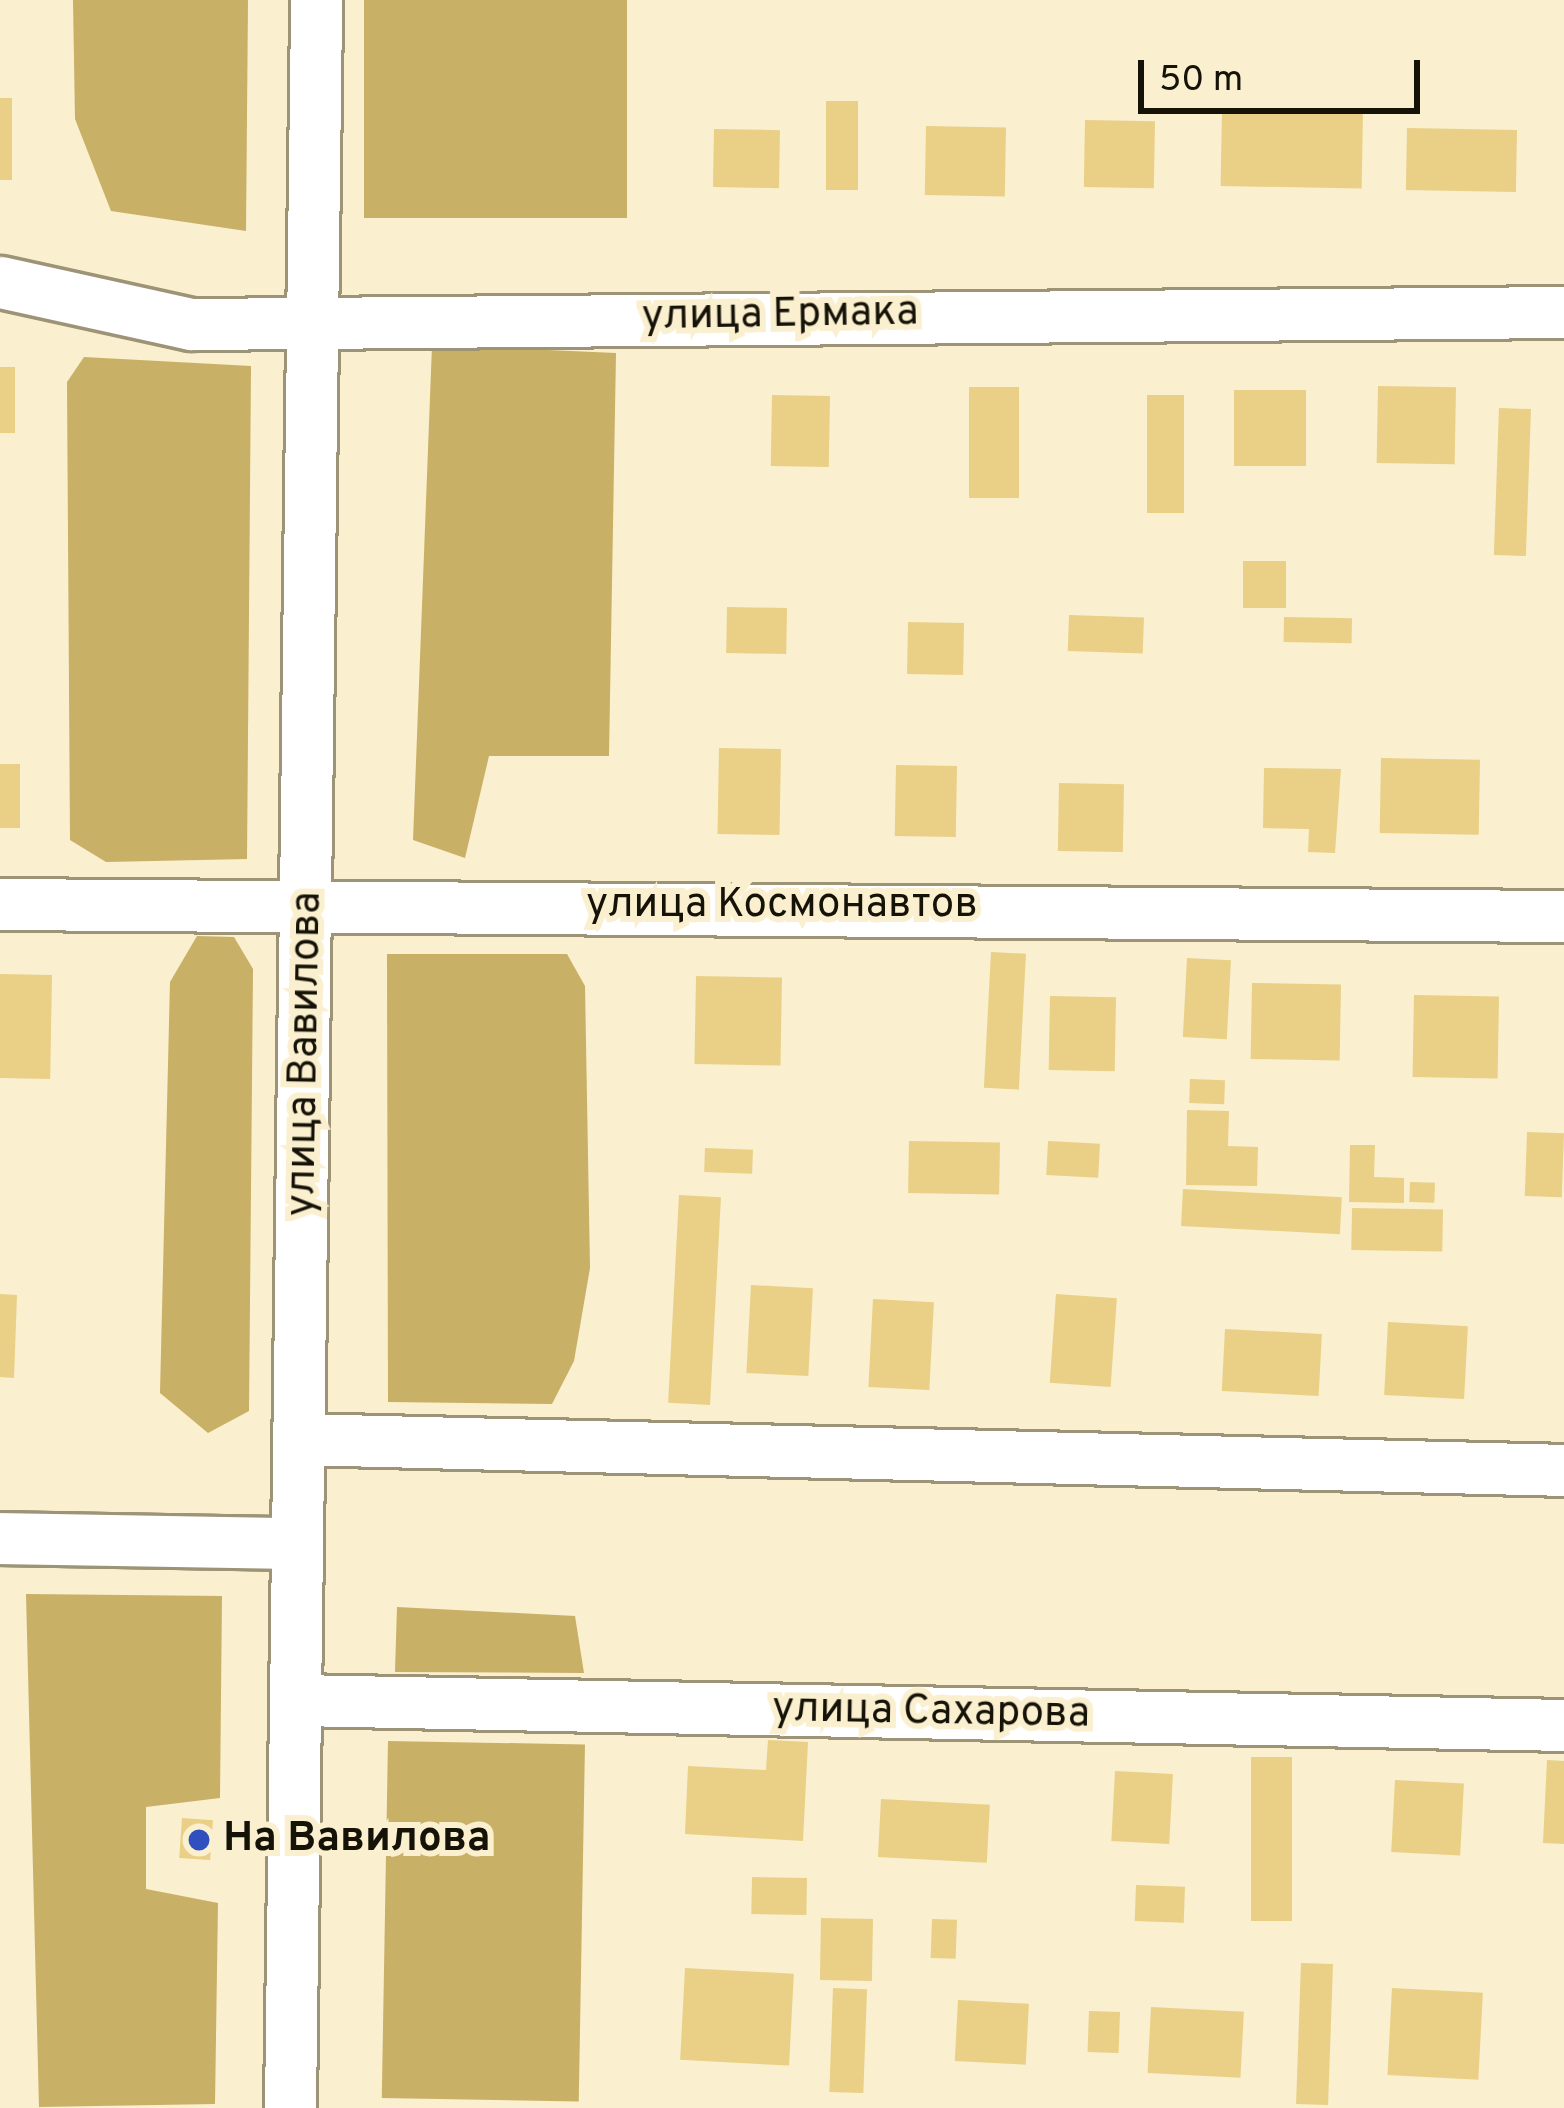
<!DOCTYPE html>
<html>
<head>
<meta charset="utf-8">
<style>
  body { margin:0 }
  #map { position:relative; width:1564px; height:2108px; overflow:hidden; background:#faefcf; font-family:Overpass,sans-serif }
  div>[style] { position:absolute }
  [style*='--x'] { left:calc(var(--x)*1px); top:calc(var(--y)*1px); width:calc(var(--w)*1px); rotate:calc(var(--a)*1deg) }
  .forest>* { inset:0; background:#c9b067; transform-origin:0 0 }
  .building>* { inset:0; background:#e9d086; transform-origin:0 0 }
  .roads { filter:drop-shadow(3px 0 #9d9376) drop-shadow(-3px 0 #9d9376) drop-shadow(0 3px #9d9376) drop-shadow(0 -3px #9d9376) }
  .minor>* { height:51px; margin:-25.5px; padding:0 25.5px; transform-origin:25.5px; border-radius:25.5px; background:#fff }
  .dots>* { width:33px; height:33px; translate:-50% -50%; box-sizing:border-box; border:6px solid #faefcf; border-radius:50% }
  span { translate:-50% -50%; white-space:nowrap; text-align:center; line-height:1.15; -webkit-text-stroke:12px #faefcf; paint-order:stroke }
  .street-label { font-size:42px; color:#151207 }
  .poi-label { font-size:42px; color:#151207; font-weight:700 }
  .left { translate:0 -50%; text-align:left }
  .scale { position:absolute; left:1138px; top:60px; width:282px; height:54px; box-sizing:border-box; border:6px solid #151207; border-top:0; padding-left:15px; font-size:36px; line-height:42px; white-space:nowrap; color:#151207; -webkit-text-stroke:9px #faefcf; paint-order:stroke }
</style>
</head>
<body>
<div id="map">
  <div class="forest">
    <i style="clip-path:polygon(73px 0,248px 0,246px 231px,111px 211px,75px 119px)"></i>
    <i style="left:364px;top:0;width:263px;height:218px"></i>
    <i style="clip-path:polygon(432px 345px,616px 353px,609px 756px,489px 756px,465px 858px,413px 840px)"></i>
    <i style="clip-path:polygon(84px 357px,251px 366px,247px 859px,106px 862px,70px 840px,67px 382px)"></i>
    <i style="clip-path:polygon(197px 936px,234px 937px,253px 969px,249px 1411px,208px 1433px,160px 1393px,170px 982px)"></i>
    <i style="clip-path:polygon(387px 954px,567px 954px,585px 986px,590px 1268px,574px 1361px,552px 1404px,388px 1402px)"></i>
    <i style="clip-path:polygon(26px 1594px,222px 1596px,220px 1798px,146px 1807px,146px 1889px,218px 1903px,215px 2104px,39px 2107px)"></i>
    <i style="clip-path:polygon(397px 1607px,575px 1616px,584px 1673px,395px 1672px)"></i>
    <i style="left:388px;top:1741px;width:197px;height:357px;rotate:1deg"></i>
  </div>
  <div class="building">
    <i style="left:0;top:98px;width:12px;height:82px"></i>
    <i style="left:826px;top:101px;width:32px;height:89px"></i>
    <i style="left:1222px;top:108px;width:141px;height:78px;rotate:1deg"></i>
    <i style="left:1085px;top:120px;width:70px;height:67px;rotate:1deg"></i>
    <i style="left:926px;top:126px;width:80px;height:69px;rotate:1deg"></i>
    <i style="left:1407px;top:128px;width:110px;height:62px;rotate:1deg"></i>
    <i style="left:714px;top:129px;width:66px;height:58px;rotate:1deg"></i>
    <i style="left:0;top:367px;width:15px;height:66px"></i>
    <i style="left:1378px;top:386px;width:78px;height:77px;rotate:1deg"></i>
    <i style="left:969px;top:387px;width:50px;height:111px"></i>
    <i style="left:1234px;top:390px;width:72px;height:76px"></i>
    <i style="left:772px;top:395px;width:58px;height:71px;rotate:1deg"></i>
    <i style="left:1147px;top:395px;width:37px;height:118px"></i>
    <i style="left:1499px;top:408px;width:32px;height:147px;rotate:2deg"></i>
    <i style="left:1243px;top:561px;width:43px;height:47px"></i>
    <i style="left:727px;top:607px;width:60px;height:46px;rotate:1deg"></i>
    <i style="left:1069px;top:615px;width:75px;height:36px;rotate:2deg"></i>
    <i style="left:1284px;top:617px;width:68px;height:25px;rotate:1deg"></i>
    <i style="left:908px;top:622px;width:56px;height:52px;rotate:1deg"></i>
    <i style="left:719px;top:748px;width:62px;height:86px;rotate:1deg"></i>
    <i style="left:1381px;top:758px;width:99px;height:75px;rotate:1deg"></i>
    <i style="left:0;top:764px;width:20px;height:64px"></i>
    <i style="left:896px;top:765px;width:61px;height:71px;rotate:1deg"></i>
    <i style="clip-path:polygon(1264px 768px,1341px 769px,1335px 853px,1308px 852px,1309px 829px,1263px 828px)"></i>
    <i style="left:1059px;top:783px;width:65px;height:68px;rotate:1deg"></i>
    <i style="left:991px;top:952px;width:35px;height:136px;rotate:3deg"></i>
    <i style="left:1187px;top:958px;width:44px;height:79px;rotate:3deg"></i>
    <i style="left:0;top:974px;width:52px;height:104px;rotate:1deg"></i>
    <i style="left:696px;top:976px;width:86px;height:88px;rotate:1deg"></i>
    <i style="left:1252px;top:983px;width:89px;height:76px;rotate:1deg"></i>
    <i style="left:1414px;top:995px;width:85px;height:82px;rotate:1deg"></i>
    <i style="left:1050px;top:996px;width:66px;height:74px;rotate:1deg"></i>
    <i style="left:1190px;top:1079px;width:35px;height:24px;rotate:2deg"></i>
    <i style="clip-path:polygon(1187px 1110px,1229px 1111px,1228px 1146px,1258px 1147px,1257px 1186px,1186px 1185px)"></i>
    <i style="left:1527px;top:1132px;width:37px;height:64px;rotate:2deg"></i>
    <i style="left:909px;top:1141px;width:91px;height:52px;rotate:1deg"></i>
    <i style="left:1048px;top:1141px;width:52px;height:34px;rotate:3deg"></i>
    <i style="clip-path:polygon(1350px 1145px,1375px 1145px,1374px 1177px,1404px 1178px,1404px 1203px,1349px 1202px)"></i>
    <i style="left:705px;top:1148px;width:48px;height:24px;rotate:2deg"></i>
    <i style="left:1410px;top:1182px;width:25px;height:20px;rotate:2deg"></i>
    <i style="left:1183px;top:1189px;width:159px;height:37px;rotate:3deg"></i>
    <i style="left:679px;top:1195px;width:42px;height:208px;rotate:3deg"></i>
    <i style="left:1352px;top:1208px;width:91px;height:42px;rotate:1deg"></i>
    <i style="left:751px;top:1285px;width:62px;height:88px;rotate:3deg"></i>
    <i style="clip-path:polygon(0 1294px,17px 1295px,14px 1378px,0 1377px)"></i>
    <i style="left:1056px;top:1294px;width:61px;height:89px;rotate:4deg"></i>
    <i style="left:873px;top:1299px;width:61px;height:88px;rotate:3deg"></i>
    <i style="left:1388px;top:1322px;width:80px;height:73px;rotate:3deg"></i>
    <i style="left:1225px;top:1329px;width:97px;height:62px;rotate:3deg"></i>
    <i style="clip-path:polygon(768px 1740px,808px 1742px,803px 1841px,685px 1834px,688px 1766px,766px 1770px)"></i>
    <i style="left:1251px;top:1757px;width:41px;height:164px"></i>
    <i style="clip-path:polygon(1547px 1760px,1564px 1761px,1564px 1844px,1543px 1843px)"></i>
    <i style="left:1115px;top:1771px;width:58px;height:70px;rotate:3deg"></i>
    <i style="left:1395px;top:1780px;width:69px;height:72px;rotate:3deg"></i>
    <i style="left:881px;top:1799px;width:109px;height:58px;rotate:3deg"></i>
    <i style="left:182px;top:1818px;width:31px;height:40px;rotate:4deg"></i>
    <i style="left:752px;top:1877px;width:55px;height:37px;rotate:1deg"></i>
    <i style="left:1136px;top:1885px;width:49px;height:36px;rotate:2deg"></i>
    <i style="left:821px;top:1918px;width:52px;height:62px;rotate:1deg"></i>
    <i style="left:932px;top:1919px;width:25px;height:39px;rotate:2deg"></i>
    <i style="left:1301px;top:1963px;width:32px;height:141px;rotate:2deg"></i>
    <i style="left:685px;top:1968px;width:109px;height:92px;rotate:3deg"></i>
    <i style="left:833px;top:1988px;width:34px;height:104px;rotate:2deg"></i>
    <i style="left:1392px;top:1988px;width:91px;height:87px;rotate:3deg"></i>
    <i style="left:958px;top:2000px;width:71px;height:61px;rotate:3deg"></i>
    <i style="left:1151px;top:2007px;width:93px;height:66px;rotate:3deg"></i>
    <i style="left:1089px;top:2011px;width:31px;height:41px;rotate:2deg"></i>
  </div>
  <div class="roads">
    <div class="minor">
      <i style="--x:0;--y:282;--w:196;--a:12.4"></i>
      <i style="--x:191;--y:324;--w:1373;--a:-0.5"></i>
      <i style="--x:0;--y:904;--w:1564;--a:0.44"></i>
      <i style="--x:299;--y:1439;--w:1265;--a:1.4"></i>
      <i style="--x:0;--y:1538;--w:297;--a:1"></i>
      <i style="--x:298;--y:1700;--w:1266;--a:1.13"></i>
      <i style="--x:290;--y:2108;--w:2108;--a:-89.29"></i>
    </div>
  </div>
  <div class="dots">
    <i style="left:199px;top:1840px;background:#3050c0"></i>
  </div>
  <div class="street-label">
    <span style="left:780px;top:316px;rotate:-1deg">улица Ермака</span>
    <span style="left:782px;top:906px">улица Космонавтов</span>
    <span style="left:306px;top:1054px;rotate:-89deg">улица Вавилова</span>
    <span style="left:931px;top:1713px;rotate:1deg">улица Сахарова</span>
  </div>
  <div class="poi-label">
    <span class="left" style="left:223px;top:1840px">На Вавилова</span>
  </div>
  <div class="scale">50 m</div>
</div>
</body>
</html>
